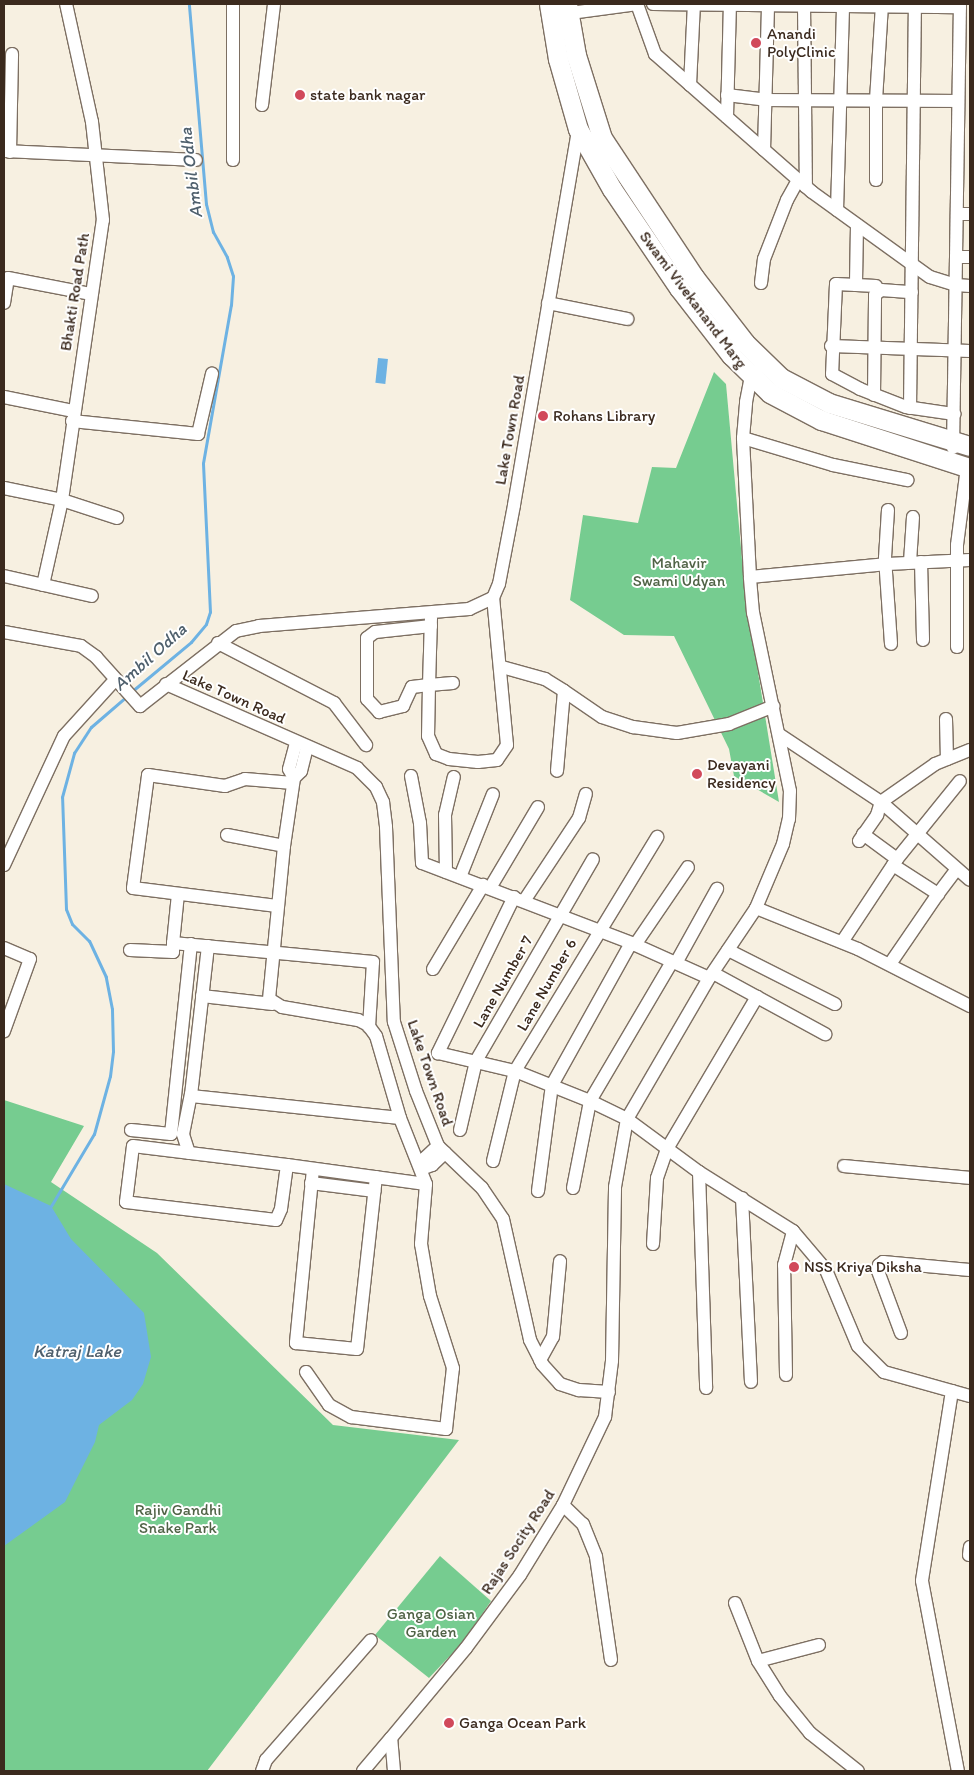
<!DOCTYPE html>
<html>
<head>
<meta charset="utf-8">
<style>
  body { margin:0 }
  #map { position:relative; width:974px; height:1775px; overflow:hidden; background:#f7f0e1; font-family:Itim,sans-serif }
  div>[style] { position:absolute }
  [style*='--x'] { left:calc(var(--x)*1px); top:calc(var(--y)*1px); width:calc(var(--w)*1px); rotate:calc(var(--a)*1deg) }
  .green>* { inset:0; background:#76cc90 }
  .water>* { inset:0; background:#6db2e3; transform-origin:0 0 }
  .stream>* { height:3px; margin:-1.5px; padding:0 1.5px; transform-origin:1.5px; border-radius:1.5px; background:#6db2e3 }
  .roads { filter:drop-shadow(1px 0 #7d6f62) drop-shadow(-1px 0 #7d6f62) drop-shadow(0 1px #7d6f62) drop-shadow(0 -1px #7d6f62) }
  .street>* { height:12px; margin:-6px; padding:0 6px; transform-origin:6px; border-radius:6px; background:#fff }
  .secondary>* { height:19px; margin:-9.5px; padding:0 9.5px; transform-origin:9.5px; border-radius:9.5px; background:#fff }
  .dots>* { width:14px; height:14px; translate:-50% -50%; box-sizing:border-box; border:2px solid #fff; border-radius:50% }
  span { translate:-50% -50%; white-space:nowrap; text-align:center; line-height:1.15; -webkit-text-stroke:4px #fff; paint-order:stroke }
  .poi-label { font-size:16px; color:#3b2a1e }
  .left { translate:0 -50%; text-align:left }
  .street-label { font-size:16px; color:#3b2a1e }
  .park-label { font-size:16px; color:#506346 }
  .water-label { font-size:18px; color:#4f606d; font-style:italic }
  .frame { position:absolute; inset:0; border:5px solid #3b2a1e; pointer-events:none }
</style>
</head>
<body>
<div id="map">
  <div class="green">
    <i style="clip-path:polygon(714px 372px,726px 384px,745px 592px,779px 802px,734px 776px,729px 749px,674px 636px,624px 635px,570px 600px,583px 515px,638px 523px,652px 467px,676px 468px)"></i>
    <i style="clip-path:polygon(4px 1100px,84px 1126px,51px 1182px,157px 1253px,333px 1425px,459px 1440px,207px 1771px,4px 1771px)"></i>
    <i style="clip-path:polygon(440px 1556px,491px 1601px,463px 1642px,429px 1678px,375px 1635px)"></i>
  </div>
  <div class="water">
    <i style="left:378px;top:358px;width:10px;height:25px;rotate:6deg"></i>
    <i style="clip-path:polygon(4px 1184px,51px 1206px,71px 1239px,144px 1313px,151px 1357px,143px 1384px,132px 1400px,99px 1425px,95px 1442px,65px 1502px,4px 1546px)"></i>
  </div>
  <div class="stream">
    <i style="--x:131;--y:692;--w:78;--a:-39.8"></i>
    <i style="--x:191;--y:642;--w:23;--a:-50"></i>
    <i style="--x:206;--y:624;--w:13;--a:-72"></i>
    <i style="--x:210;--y:612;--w:149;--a:-92.7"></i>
    <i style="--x:203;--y:463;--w:160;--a:-80"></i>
    <i style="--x:231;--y:305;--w:29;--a:-86"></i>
    <i style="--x:233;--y:276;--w:20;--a:-108"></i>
    <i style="--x:227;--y:257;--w:29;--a:-119"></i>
    <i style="--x:213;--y:232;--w:29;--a:-104"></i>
    <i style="--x:206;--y:204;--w:201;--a:-94.9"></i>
    <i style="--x:51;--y:1206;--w:84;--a:-59.2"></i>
    <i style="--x:94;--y:1134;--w:60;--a:-74.6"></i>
    <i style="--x:110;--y:1076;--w:25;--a:-83"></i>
    <i style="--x:113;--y:1051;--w:42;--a:-91.4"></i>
    <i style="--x:112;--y:1009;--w:33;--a:-101"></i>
    <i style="--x:106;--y:977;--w:40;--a:-115"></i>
    <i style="--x:89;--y:941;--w:24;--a:-135"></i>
    <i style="--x:72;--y:924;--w:16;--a:-112"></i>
    <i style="--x:66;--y:909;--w:112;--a:-92"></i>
    <i style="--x:62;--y:797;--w:46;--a:-74.7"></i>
    <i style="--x:74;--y:753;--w:31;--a:-57"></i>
    <i style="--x:91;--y:727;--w:48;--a:-40.7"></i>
  </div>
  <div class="roads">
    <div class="street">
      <i style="--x:233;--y:4;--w:156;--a:90"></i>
      <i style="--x:637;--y:4;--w:53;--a:70.2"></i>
      <i style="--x:655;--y:54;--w:209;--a:41.3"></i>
      <i style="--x:812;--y:192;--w:145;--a:35.8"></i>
      <i style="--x:930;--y:277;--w:27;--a:17"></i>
      <i style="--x:956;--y:285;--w:14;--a:4"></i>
      <i style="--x:653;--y:4;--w:307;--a:0.6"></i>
      <i style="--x:804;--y:4;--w:183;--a:89.4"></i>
      <i style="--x:563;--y:14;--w:75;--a:-7.7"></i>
      <i style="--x:690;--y:85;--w:81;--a:-87.2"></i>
      <i style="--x:727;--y:95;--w:39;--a:7"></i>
      <i style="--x:766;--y:100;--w:192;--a:0.3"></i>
      <i style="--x:262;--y:105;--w:102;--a:-83.2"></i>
      <i style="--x:727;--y:117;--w:113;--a:-88.5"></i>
      <i style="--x:764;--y:150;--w:146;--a:-88.4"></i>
      <i style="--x:4;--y:151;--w:192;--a:2.7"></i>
      <i style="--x:10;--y:152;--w:98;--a:-88.8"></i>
      <i style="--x:876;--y:180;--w:80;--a:-90"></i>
      <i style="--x:876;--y:100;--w:96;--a:-86.4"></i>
      <i style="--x:837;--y:210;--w:206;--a:-88.3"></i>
      <i style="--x:957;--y:214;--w:13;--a:0"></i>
      <i style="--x:857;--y:225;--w:60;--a:91"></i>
      <i style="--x:856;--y:285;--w:20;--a:-177"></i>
      <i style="--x:836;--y:284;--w:90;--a:92.5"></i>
      <i style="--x:832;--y:374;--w:32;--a:28"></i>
      <i style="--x:860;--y:389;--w:49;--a:21.4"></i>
      <i style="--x:906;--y:407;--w:49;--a:8.3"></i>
      <i style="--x:956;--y:257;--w:14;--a:0"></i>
      <i style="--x:761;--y:283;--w:24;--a:-83"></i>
      <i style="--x:764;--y:259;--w:63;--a:-68.7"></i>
      <i style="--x:787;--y:200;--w:23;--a:-61"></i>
      <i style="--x:856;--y:285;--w:20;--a:3"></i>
      <i style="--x:4;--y:303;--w:25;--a:-81"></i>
      <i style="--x:8;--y:278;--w:85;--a:10.9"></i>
      <i style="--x:548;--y:303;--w:81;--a:11.4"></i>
      <i style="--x:831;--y:346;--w:139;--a:2.1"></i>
      <i style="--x:874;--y:395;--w:100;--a:-89.4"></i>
      <i style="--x:875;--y:295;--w:8;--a:-40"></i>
      <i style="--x:881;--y:290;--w:31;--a:4"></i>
      <i style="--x:4;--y:397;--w:70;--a:11.5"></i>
      <i style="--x:910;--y:408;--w:404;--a:-89.3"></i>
      <i style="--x:72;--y:421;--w:127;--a:5.9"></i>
      <i style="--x:198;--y:434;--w:62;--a:-76.9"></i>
      <i style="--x:743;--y:438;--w:94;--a:16.7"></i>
      <i style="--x:833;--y:465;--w:76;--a:11.5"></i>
      <i style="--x:953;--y:448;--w:444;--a:-89.1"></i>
      <i style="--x:4;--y:488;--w:59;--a:11.7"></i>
      <i style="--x:62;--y:500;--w:58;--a:18.1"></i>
      <i style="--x:888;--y:510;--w:48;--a:93.6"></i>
      <i style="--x:885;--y:558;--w:86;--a:86"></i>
      <i style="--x:910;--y:562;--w:45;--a:-86.2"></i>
      <i style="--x:921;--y:562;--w:78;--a:88.5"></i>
      <i style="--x:4;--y:576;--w:90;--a:12.8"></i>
      <i style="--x:750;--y:577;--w:138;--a:-5.4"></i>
      <i style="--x:887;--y:564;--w:83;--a:-2.8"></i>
      <i style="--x:43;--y:585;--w:87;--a:-77.4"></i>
      <i style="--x:62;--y:500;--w:283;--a:-81.7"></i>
      <i style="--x:103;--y:220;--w:99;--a:-96.4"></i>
      <i style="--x:92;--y:122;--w:121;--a:-102.4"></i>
      <i style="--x:431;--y:618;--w:67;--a:91.7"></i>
      <i style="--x:429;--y:685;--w:24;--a:-5"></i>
      <i style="--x:431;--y:626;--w:56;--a:173.9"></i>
      <i style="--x:375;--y:632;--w:10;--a:143"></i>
      <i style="--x:367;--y:638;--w:61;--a:90"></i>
      <i style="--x:367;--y:699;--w:18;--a:47"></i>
      <i style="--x:379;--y:712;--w:25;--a:-14"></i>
      <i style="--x:403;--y:706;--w:21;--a:-65"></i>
      <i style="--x:412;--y:687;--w:17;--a:-7"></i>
      <i style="--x:429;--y:685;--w:51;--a:91.1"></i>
      <i style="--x:428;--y:736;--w:20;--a:66"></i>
      <i style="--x:436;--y:754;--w:14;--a:21"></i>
      <i style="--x:449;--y:759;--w:29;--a:6"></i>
      <i style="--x:478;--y:762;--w:19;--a:-6"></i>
      <i style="--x:497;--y:760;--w:18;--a:-56"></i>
      <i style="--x:507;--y:745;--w:148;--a:-95.4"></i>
      <i style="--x:4;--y:632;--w:78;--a:10.3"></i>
      <i style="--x:81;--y:646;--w:19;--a:36"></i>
      <i style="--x:96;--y:657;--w:66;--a:48.1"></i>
      <i style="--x:140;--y:706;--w:122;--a:-38"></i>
      <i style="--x:236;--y:631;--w:24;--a:-12"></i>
      <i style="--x:259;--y:626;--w:211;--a:-4.6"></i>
      <i style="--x:469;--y:609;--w:26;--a:-25"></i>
      <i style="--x:493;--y:598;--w:15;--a:-67"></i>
      <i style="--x:499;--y:584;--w:80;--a:-79.2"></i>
      <i style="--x:514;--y:505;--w:381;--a:-80.3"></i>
      <i style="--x:218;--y:643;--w:131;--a:27.3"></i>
      <i style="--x:334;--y:703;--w:53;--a:52.7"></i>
      <i style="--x:957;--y:647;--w:102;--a:-90"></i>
      <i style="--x:957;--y:545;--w:79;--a:-82.7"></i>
      <i style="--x:502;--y:667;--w:45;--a:15.6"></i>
      <i style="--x:545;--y:679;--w:22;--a:32"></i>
      <i style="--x:564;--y:691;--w:80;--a:95"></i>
      <i style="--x:166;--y:684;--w:209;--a:23.7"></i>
      <i style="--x:357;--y:768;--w:27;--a:45"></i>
      <i style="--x:376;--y:787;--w:17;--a:65"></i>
      <i style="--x:383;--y:802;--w:25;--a:83"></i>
      <i style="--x:386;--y:827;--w:195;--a:87.7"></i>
      <i style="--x:394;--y:1022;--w:72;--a:72.3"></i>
      <i style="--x:416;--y:1091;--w:59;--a:68.2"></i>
      <i style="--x:438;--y:1146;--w:61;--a:43.7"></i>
      <i style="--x:482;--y:1188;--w:37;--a:56"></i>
      <i style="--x:503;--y:1219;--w:124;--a:77.4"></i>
      <i style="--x:530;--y:1340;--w:27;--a:63"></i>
      <i style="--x:542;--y:1364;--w:27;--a:48"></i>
      <i style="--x:560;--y:1384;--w:20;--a:18"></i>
      <i style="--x:579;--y:1390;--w:30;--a:4"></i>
      <i style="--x:564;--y:691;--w:46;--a:34.4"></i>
      <i style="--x:602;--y:717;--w:33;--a:18"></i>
      <i style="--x:633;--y:727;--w:44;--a:7.8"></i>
      <i style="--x:677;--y:733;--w:53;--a:-9.8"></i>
      <i style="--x:729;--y:724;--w:48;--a:-21.8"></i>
      <i style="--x:946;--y:719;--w:40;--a:88.6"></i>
      <i style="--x:780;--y:735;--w:121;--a:33.6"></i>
      <i style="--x:881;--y:802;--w:66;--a:-35.1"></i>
      <i style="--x:935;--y:764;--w:38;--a:-22"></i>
      <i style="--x:411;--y:776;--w:48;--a:79.2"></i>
      <i style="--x:420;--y:823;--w:40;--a:87.1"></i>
      <i style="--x:422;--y:863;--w:224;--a:20.9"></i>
      <i style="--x:631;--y:943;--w:85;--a:24.2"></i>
      <i style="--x:294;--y:778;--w:10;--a:-119"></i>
      <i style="--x:289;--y:769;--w:28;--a:-75"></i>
      <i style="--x:863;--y:834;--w:42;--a:36.3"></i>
      <i style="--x:897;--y:859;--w:100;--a:-51.1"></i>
      <i style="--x:227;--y:835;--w:58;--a:10.9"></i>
      <i style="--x:859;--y:841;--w:32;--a:-55"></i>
      <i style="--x:877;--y:815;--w:14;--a:-73"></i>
      <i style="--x:881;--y:802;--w:118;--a:41.2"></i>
      <i style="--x:4;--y:865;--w:142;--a:-65.1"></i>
      <i style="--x:64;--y:736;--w:76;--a:-47.7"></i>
      <i style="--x:893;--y:865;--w:54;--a:32.8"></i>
      <i style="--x:938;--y:894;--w:31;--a:-53"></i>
      <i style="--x:446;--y:872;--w:57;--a:-91"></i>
      <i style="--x:445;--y:815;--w:39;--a:-77"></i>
      <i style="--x:460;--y:877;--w:89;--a:-68.3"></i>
      <i style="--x:490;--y:888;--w:94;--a:-59.3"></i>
      <i style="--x:178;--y:894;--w:49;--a:95.8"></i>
      <i style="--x:173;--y:943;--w:201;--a:5.4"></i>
      <i style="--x:373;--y:962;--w:65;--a:93.5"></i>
      <i style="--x:514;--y:897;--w:174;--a:116"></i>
      <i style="--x:438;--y:1053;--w:79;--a:13.2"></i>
      <i style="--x:515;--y:1071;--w:81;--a:21.8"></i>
      <i style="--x:590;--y:1101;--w:41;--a:25.9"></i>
      <i style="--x:627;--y:1119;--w:89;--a:36.4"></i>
      <i style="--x:699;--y:1172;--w:111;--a:32.1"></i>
      <i style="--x:793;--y:1231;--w:51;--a:49.8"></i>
      <i style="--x:826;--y:1270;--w:82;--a:67.2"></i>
      <i style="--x:858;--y:1346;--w:37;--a:45"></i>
      <i style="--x:884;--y:1372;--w:89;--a:15.6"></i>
      <i style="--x:524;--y:901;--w:100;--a:-56.5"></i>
      <i style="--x:579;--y:818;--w:25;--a:-74"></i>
      <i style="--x:277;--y:906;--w:145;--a:-172.9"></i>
      <i style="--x:133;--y:888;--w:114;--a:-82.4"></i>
      <i style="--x:148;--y:775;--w:78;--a:8.1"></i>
      <i style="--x:225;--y:786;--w:21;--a:-19"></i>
      <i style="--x:245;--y:779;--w:48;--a:4.8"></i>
      <i style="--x:756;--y:908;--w:110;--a:21.9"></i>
      <i style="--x:858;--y:949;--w:126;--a:27"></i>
      <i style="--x:842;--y:942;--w:100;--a:-56.5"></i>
      <i style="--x:635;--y:945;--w:94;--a:-55.8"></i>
      <i style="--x:208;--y:946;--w:151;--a:96.5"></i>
      <i style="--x:191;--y:1096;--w:210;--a:6"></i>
      <i style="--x:4;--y:948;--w:28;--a:23"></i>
      <i style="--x:30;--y:959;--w:77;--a:109.9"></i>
      <i style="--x:130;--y:950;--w:43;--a:2.7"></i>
      <i style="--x:173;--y:952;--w:9;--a:-90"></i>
      <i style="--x:728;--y:950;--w:120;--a:26.8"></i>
      <i style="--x:676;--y:963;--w:85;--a:-61"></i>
      <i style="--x:890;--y:964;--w:85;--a:-55.6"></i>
      <i style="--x:433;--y:969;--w:98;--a:-59.2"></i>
      <i style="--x:713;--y:973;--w:128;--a:28.6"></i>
      <i style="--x:202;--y:996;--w:71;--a:6.4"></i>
      <i style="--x:131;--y:1130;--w:40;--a:5.7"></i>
      <i style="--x:171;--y:1134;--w:191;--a:-84"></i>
      <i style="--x:460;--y:1130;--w:71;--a:-76.9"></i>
      <i style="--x:476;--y:1061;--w:233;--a:-59.9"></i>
      <i style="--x:189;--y:1153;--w:20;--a:-108"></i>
      <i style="--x:183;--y:1134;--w:41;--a:-78.7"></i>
      <i style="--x:493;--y:1161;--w:93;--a:-76.3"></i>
      <i style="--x:515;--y:1071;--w:274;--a:-58.7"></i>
      <i style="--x:287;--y:1165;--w:44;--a:97.8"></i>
      <i style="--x:281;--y:1209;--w:12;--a:114"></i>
      <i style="--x:276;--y:1220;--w:151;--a:-173.2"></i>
      <i style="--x:126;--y:1202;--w:56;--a:-82.9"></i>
      <i style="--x:133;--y:1146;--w:155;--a:7"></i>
      <i style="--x:287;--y:1165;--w:140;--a:7.8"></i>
      <i style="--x:425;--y:1165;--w:7;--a:-90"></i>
      <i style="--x:425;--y:1158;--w:18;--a:-43"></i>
      <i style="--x:844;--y:1166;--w:127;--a:5.4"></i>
      <i style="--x:313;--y:1169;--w:175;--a:95.6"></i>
      <i style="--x:296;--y:1343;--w:61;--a:5.6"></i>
      <i style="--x:357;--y:1349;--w:173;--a:-83.7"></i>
      <i style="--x:421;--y:1169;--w:12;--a:-20"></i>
      <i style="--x:432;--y:1165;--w:18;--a:-43"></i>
      <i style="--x:699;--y:1172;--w:216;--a:88.1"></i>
      <i style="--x:311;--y:1183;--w:64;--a:7.2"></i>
      <i style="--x:573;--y:1188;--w:89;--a:-78.9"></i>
      <i style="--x:590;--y:1101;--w:161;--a:-59.5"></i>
      <i style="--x:538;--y:1191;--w:107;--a:-82.5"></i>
      <i style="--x:552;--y:1085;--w:162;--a:-60.9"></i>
      <i style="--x:742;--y:1198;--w:184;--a:87.2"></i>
      <i style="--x:653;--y:1244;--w:66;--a:-86.5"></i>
      <i style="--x:657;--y:1178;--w:31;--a:-71"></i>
      <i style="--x:667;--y:1149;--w:177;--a:-59.4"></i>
      <i style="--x:901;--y:1333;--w:66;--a:-110.4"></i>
      <i style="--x:878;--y:1271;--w:6;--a:-81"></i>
      <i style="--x:879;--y:1265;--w:5;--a:-37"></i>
      <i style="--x:883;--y:1262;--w:87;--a:5.3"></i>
      <i style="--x:540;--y:1360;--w:26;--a:-61"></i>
      <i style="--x:553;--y:1337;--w:76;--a:-84.7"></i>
      <i style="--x:306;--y:1372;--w:40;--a:55.1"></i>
      <i style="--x:329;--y:1405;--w:25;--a:29"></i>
      <i style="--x:351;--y:1417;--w:96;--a:7.2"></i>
      <i style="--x:446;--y:1429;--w:61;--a:-83.5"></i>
      <i style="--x:453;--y:1368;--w:76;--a:-107.7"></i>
      <i style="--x:430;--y:1296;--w:53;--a:-99.8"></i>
      <i style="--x:421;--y:1244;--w:60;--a:-85.2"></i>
      <i style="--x:426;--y:1184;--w:71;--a:-111.5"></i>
      <i style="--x:400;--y:1118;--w:85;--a:-106.3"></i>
      <i style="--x:376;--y:1036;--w:14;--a:-126"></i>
      <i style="--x:368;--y:1025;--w:11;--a:-153"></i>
      <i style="--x:358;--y:1020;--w:77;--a:-170.3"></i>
      <i style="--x:282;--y:1007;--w:15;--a:-148"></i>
      <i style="--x:269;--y:999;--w:154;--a:-84.4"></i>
      <i style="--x:284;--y:846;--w:69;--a:-81.6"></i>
      <i style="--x:294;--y:778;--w:10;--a:-45"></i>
      <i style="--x:301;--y:771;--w:25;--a:-76"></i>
      <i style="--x:786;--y:1375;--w:110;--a:-91"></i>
      <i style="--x:784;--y:1265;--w:35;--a:-75"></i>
      <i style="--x:952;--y:1391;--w:192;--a:99"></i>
      <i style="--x:922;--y:1581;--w:193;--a:79.3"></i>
      <i style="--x:563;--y:1505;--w:28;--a:44"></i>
      <i style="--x:583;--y:1524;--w:35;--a:68"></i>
      <i style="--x:596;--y:1557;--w:104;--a:81.7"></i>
      <i style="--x:969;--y:1555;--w:8;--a:-83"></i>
      <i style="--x:735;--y:1603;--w:62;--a:68.4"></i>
      <i style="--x:758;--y:1661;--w:41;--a:57.8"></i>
      <i style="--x:780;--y:1696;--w:48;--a:51"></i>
      <i style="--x:810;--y:1733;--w:61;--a:38.4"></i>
      <i style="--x:758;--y:1661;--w:63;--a:-14.7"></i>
      <i style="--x:262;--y:1771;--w:12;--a:-70"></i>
      <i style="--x:266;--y:1760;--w:159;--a:-48.8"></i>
      <i style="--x:363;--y:1771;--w:43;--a:-49.7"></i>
      <i style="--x:394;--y:1771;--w:33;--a:-95"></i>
      <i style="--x:391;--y:1738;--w:117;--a:-50.2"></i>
      <i style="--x:466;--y:1648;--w:91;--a:-53.5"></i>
      <i style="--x:520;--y:1575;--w:82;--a:-58.4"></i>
      <i style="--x:563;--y:1505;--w:98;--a:-64.5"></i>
      <i style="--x:605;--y:1417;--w:56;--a:-82.9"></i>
      <i style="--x:612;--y:1361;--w:174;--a:-89"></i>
      <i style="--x:615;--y:1187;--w:69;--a:-80"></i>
      <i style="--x:627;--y:1119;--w:163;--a:-59.8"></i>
      <i style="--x:709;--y:978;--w:84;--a:-56.1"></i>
      <i style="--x:756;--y:908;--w:69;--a:-67.1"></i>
      <i style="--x:783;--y:844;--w:26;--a:-77"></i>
      <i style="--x:789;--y:819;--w:28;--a:-88"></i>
      <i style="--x:790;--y:791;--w:182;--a:-101.7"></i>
      <i style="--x:753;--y:613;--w:36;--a:-95"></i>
      <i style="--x:750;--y:577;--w:139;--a:-92.9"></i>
      <i style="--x:743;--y:438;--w:36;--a:-85"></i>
      <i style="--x:746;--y:402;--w:25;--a:-79"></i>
      <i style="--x:751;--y:377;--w:8;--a:-45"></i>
    </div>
    <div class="secondary">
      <i style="--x:549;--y:4;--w:56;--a:80.7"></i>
      <i style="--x:558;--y:59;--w:73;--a:74.1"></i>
      <i style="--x:578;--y:129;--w:69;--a:60.5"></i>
      <i style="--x:612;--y:189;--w:120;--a:55.9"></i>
      <i style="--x:679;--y:288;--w:85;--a:52.2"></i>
      <i style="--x:731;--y:355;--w:54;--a:44.3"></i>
      <i style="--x:770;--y:393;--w:58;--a:27.9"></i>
      <i style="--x:821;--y:420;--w:157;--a:17.9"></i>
      <i style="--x:567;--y:4;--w:52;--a:80"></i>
      <i style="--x:576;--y:55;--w:87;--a:72.6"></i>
      <i style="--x:602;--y:138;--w:167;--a:56.5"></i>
      <i style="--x:694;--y:277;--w:83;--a:52.3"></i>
      <i style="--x:745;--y:343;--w:50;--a:44.2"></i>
      <i style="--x:781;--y:378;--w:54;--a:27.5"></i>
      <i style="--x:829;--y:403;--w:147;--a:17"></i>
    </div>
  </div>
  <div class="dots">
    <i style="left:756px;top:43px;background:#d1495b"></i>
    <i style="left:300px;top:95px;background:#d1495b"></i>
    <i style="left:543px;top:416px;background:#d1495b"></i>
    <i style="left:697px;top:774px;background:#d1495b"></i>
    <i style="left:794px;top:1267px;background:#d1495b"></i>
    <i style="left:449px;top:1723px;background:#d1495b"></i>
  </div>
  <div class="poi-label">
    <span class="left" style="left:767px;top:43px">Anandi<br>PolyClinic</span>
    <span class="left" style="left:310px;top:95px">state bank nagar</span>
    <span class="left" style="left:553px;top:416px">Rohans Library</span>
    <span class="left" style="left:707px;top:774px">Devayani<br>Residency</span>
    <span class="left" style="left:804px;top:1267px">NSS Kriya Diksha</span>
    <span class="left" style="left:459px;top:1723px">Ganga Ocean Park</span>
  </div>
  <div class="street-label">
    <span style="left:75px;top:292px;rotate:-81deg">Bhakti Road Path</span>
    <span style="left:693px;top:300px;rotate:53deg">Swami Vivekanand Marg</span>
    <span style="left:510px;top:430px;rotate:-80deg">Lake Town Road</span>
    <span style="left:234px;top:697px;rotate:24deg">Lake Town Road</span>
    <span style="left:503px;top:982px;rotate:-60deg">Lane Number 7</span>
    <span style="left:547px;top:985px;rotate:-60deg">Lane Number 6</span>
    <span style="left:430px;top:1073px;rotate:71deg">Lake Town Road</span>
    <span style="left:518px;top:1542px;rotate:-57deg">Rajas Socity Road</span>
  </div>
  <div class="park-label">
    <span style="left:679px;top:572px">Mahavir<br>Swami Udyan</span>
    <span style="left:178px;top:1519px">Rajiv Gandhi<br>Snake Park</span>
    <span style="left:431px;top:1623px">Ganga Osian<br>Garden</span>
  </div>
  <div class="water-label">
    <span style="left:191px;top:173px;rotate:-97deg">Ambil Odha</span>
    <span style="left:150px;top:657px;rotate:-42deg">Ambil Odha</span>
    <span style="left:77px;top:1351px">Katraj Lake</span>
  </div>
  <div class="frame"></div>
</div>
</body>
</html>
